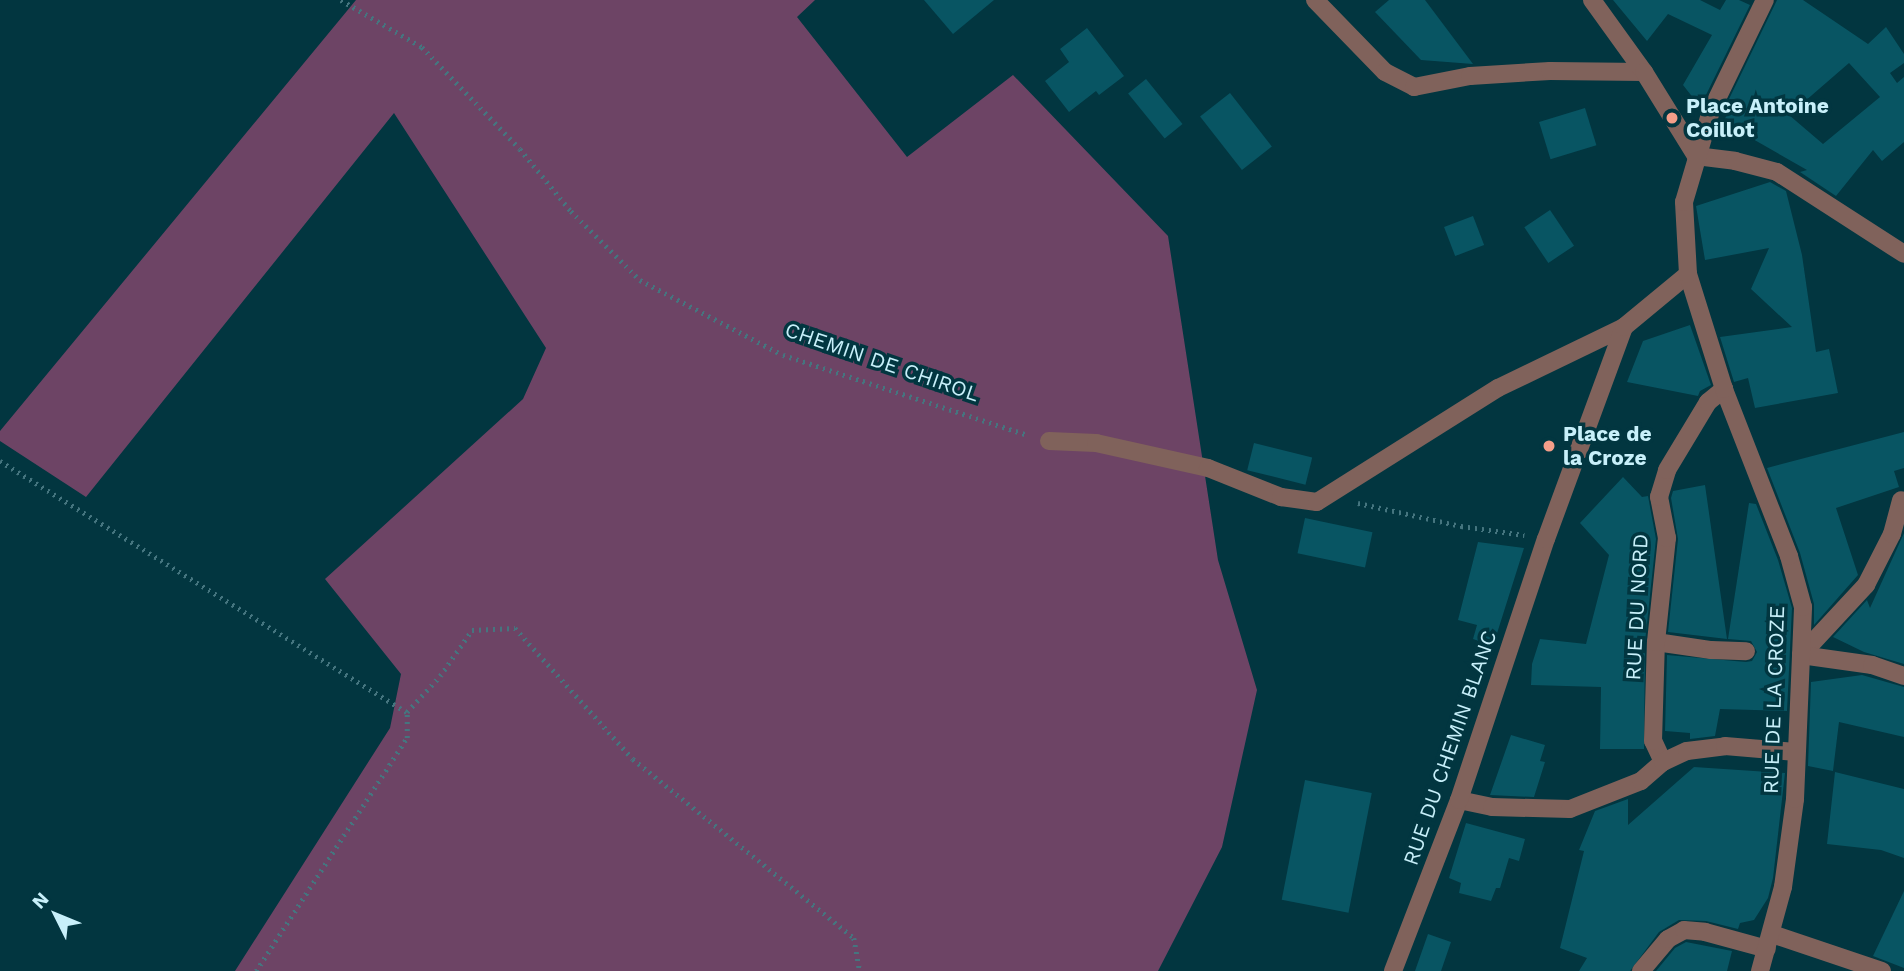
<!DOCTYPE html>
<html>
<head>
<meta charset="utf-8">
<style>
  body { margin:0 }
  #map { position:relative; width:1904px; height:971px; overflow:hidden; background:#023640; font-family:"Work Sans",sans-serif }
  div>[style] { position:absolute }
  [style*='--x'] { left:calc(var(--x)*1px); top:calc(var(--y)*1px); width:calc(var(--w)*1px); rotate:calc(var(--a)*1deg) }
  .green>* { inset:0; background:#6d4465 }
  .building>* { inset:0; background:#085563; transform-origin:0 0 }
  .path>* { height:4.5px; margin-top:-2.25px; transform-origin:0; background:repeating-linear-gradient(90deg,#45757f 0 2px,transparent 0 7px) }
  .minor>* { height:18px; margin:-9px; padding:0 9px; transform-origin:9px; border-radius:9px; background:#80625b }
  .dots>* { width:19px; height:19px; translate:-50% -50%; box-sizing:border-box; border:4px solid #023640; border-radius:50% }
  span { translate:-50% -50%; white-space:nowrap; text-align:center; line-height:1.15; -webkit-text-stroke:7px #023640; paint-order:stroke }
  .poi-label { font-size:21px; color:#c8f0fa; font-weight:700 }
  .left { translate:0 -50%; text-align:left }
  .street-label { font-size:21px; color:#c8f0fa }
  .north { position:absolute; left:21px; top:880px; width:70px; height:70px; -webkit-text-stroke:5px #023640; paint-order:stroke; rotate:313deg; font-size:19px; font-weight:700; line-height:28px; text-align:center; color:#c8f0fa }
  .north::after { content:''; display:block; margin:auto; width:24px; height:32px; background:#c8f0fa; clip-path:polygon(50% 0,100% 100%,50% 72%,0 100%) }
</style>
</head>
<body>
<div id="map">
  <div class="green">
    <i style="clip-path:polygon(356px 0,815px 0,797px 17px,907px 157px,1013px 75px,1168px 236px,1218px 560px,1257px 690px,1222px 847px,1158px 971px,235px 971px,390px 728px,401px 674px,325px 579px,523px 399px,546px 348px,394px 113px,86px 497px,0 441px,0 431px)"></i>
  </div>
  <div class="building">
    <i style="clip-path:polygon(924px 0,994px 0,953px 34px)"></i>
    <i style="clip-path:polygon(1389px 0,1425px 0,1473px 64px,1421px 60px,1375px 12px)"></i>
    <i style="clip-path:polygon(1613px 0,1700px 0,1720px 10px,1726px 0,1739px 0,1750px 5px,1704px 99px,1694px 99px,1683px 85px,1712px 35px,1668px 14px,1647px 41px)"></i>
    <i style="clip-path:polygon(evenodd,1777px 0,1803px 0,1868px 44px,1886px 27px,1904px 54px,1904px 63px,1890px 73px,1897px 83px,1904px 77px,1904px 142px,1882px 161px,1873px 150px,1836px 196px,1800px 172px,1807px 170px,1723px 122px,1736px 99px,1729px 99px,1777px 0,1849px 63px,1880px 97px,1823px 144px,1789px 115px,1849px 63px)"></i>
    <i style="clip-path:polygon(1087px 28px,1124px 76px,1099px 95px,1096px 91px,1069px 112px,1045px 81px,1069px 62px,1060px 49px)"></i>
    <i style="left:1146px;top:79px;width:58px;height:23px;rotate:51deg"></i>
    <i style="left:1230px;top:93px;width:68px;height:38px;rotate:52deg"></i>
    <i style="left:1585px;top:108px;width:39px;height:48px;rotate:73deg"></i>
    <i style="clip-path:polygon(1770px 182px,1786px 191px,1802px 255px,1816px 352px,1829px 349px,1838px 393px,1755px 408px,1748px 378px,1734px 382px,1720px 337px,1792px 327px,1751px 289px,1769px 248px,1705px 260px,1696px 206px)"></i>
    <i style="left:1550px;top:210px;width:43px;height:31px;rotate:56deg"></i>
    <i style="left:1473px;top:216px;width:31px;height:31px;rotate:69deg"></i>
    <i style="clip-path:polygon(1690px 325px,1711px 385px,1700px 391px,1698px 396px,1627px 382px,1643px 341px)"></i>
    <i style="clip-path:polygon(1904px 432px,1904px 468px,1894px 471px,1899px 487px,1836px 508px,1858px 575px,1814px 625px,1814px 604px,1800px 553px,1767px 468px)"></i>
    <i style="left:1254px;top:443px;width:60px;height:28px;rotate:14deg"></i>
    <i style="clip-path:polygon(1623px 477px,1642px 497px,1648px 496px,1656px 539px,1645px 642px,1644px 749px,1600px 749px,1601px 687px,1531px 685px,1532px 664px,1540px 639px,1586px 644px,1609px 555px,1580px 523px)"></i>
    <i style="clip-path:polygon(1705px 485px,1727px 639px,1668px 632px,1678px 539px,1671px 498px,1673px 491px)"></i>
    <i style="clip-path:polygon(1749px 503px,1756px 504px,1778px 560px,1792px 608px,1787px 711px,1720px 709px,1715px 736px,1690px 739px,1690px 733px,1665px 731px,1667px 655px,1746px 662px,1752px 661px,1757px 652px,1751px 641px,1728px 639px)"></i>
    <i style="left:1305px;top:518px;width:69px;height:36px;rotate:12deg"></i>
    <i style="clip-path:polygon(1904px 533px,1904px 664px,1864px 652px,1833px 637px,1867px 600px,1870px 608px)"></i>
    <i style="clip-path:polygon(1478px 542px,1524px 548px,1493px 646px,1473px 639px,1477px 625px,1458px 620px)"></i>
    <i style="clip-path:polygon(1862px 675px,1904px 687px,1904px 737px,1839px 722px,1833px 771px,1808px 766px,1811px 682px)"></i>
    <i style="clip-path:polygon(1511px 735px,1545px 745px,1540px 761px,1545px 762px,1534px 797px,1490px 795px)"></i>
    <i style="clip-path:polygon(1694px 767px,1785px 773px,1773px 878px,1768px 898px,1754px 920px,1740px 923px,1738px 929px,1706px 921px,1679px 920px,1659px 932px,1630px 971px,1579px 971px,1587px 958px,1560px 948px,1584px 851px,1579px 850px,1595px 811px,1628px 799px,1628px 825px)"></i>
    <i style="clip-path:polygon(1835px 772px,1904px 789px,1904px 858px,1881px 850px,1827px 844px)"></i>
    <i style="left:1305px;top:780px;width:68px;height:122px;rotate:11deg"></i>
    <i style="clip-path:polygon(1466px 823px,1525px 839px,1519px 861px,1509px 858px,1500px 888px,1496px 888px,1491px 901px,1459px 893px,1461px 883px,1449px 878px)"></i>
    <i style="clip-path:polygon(1904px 891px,1904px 968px,1873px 956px)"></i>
    <i style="clip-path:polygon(1428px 934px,1451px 942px,1441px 971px,1415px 971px)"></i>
    <i style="clip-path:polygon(1686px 942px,1732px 951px,1727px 971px,1656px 971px,1675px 948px)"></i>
  </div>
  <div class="path">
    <i style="--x:341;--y:0;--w:94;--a:30.1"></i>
    <i style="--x:422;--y:47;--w:141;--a:46.1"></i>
    <i style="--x:520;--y:149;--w:80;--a:50.6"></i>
    <i style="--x:571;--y:211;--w:98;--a:45"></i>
    <i style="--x:640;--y:280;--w:161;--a:27.7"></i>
    <i style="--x:783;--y:355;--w:258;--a:18.1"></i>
    <i style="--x:0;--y:461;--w:478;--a:31.7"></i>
    <i style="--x:1358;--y:503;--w:106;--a:12.6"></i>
    <i style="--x:1461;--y:526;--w:64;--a:8.1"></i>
    <i style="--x:256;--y:971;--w:278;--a:-57.1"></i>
    <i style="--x:407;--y:738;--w:26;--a:-90"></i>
    <i style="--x:407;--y:712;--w:49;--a:-47.5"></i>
    <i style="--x:440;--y:676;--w:56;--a:-55.2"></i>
    <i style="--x:472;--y:630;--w:43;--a:-2.7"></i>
    <i style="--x:515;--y:628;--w:176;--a:48"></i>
    <i style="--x:633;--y:759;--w:284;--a:39"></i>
    <i style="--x:854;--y:938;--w:34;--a:80"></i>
  </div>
  <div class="minor">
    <i style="--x:1315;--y:0;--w:100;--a:45.8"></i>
    <i style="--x:1385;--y:72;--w:33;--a:27"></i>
    <i style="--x:1414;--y:87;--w:57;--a:-11.1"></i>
    <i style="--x:1470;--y:76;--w:80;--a:-3.6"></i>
    <i style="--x:1550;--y:71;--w:94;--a:0.6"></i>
    <i style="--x:1592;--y:0;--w:89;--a:54.2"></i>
    <i style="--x:1644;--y:72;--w:99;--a:58.2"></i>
    <i style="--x:1696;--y:156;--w:39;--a:7"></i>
    <i style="--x:1735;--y:161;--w:43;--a:14.7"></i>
    <i style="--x:1777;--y:172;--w:151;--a:32.8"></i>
    <i style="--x:1049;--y:441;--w:47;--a:2.4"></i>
    <i style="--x:1096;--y:443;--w:115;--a:12.6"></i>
    <i style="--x:1208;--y:468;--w:79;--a:21.7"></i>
    <i style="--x:1281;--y:497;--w:36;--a:8"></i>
    <i style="--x:1317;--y:502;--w:214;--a:-32.2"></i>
    <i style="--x:1498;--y:388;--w:140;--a:-25.8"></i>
    <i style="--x:1656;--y:642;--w:56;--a:8.3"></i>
    <i style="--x:1711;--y:650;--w:35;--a:2"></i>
    <i style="--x:1801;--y:655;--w:96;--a:-47.1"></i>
    <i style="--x:1866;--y:585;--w:57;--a:-63"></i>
    <i style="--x:1892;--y:534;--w:35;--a:-75"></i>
    <i style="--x:1801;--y:655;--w:72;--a:8"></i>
    <i style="--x:1872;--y:665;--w:34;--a:19"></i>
    <i style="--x:1663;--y:762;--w:23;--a:-115"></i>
    <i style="--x:1653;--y:741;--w:99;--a:-88.3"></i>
    <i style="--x:1656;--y:642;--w:105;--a:-84"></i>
    <i style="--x:1667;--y:538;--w:42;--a:-101"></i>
    <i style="--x:1659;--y:497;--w:28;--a:-73"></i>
    <i style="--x:1667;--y:470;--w:79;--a:-58.9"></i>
    <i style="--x:1708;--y:402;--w:21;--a:-39"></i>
    <i style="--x:1459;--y:800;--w:34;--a:12"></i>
    <i style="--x:1492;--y:807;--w:78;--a:1.5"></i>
    <i style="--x:1570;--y:809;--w:76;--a:-21.5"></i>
    <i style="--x:1641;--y:781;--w:29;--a:-41"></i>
    <i style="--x:1663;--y:762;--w:26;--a:-25"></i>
    <i style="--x:1687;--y:751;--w:38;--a:-7"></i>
    <i style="--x:1725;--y:746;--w:71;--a:4.8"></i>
    <i style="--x:1772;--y:934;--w:116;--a:18.6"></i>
    <i style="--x:1393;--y:971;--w:183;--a:-68.9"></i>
    <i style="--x:1459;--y:800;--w:275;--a:-71.6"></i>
    <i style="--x:1546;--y:539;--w:226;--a:-69.8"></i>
    <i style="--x:1624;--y:327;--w:83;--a:-39.6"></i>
    <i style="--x:1641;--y:971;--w:42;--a:-49.8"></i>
    <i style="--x:1668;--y:939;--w:18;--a:-29"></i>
    <i style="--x:1684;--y:930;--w:21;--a:5"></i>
    <i style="--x:1705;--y:932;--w:64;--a:15.3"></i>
    <i style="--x:1760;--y:971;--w:87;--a:-74.7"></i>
    <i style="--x:1783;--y:887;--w:89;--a:-82.2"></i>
    <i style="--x:1795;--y:799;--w:192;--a:-87.6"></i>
    <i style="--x:1803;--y:607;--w:53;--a:-105.4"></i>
    <i style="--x:1789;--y:556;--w:179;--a:-111.3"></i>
    <i style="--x:1724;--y:389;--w:121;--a:-107.4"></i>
    <i style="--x:1688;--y:274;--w:72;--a:-93.2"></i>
    <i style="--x:1684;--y:202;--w:95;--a:-73.5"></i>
    <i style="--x:1711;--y:111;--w:123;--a:-64.1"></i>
  </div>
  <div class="dots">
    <i style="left:1672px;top:118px;background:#f49e89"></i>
    <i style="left:1549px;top:446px;background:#f49e89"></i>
  </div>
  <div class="poi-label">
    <span class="left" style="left:1686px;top:118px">Place Antoine<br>Coillot</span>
    <span class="left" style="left:1563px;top:446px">Place de<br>la Croze</span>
  </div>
  <div class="street-label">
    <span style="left:882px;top:362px;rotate:19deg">CHEMIN DE CHIROL</span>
    <span style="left:1637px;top:607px;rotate:-87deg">RUE DU NORD</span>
    <span style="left:1774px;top:700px;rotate:-88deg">RUE DE LA CROZE</span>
    <span style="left:1450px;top:748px;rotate:-71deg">RUE DU CHEMIN BLANC</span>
  </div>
  <div class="north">N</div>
</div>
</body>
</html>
